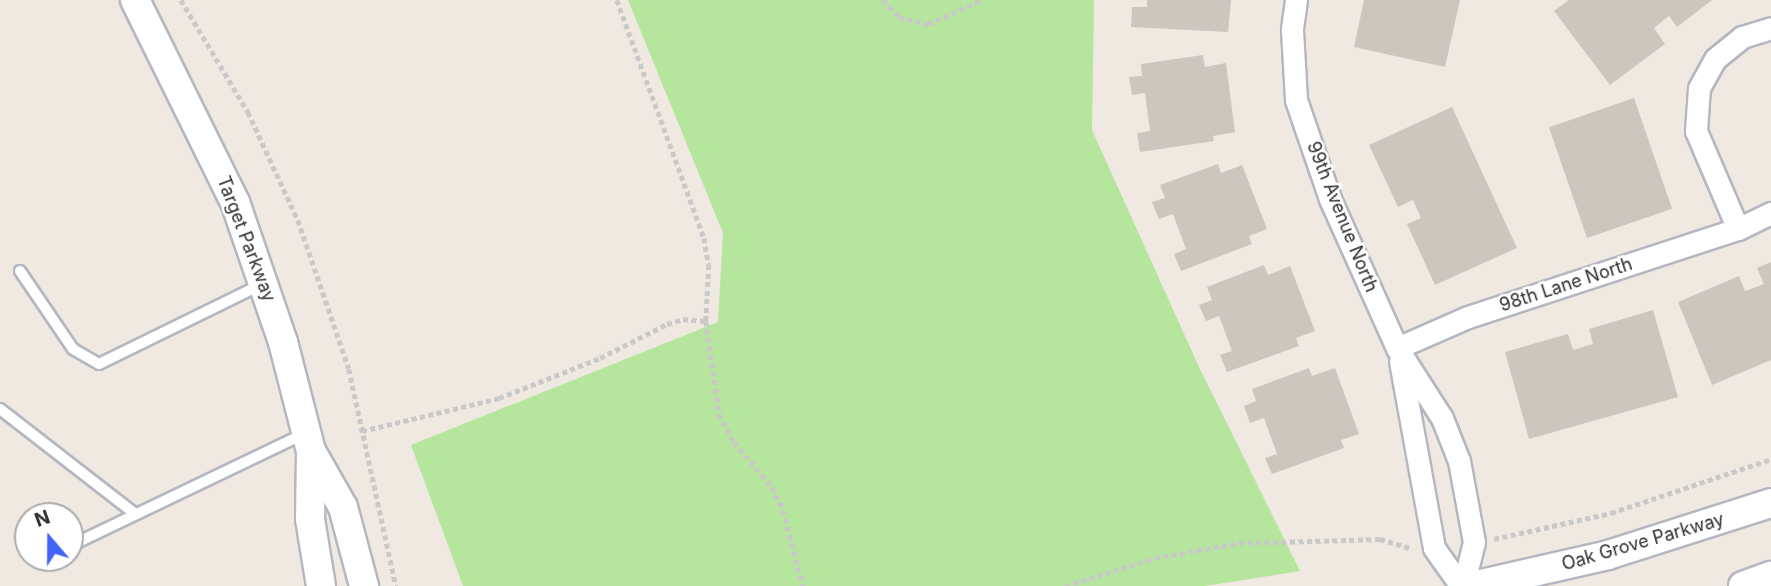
<!DOCTYPE html>
<html>
<head>
<meta charset="utf-8">
<style>
  body { margin:0 }
  #map { position:relative; width:1771px; height:586px; overflow:hidden; background:#efe9e1; font-family:Inter,sans-serif }
  div>[style] { position:absolute }
  [style*='--x'] { left:calc(var(--x)*1px); top:calc(var(--y)*1px); width:calc(var(--w)*1px); rotate:calc(var(--a)*1deg) }
  .green>* { inset:0; background:#b6e59e }
  .building>* { inset:0; background:#cbc7bf; transform-origin:0 0 }
  .path>* { height:4.5px; margin-top:-2.25px; transform-origin:0; background:repeating-linear-gradient(90deg,#c9c9c9 0 5px,transparent 0 8.5px) }
  .roads { filter:drop-shadow(2px 0 #b4b7c1) drop-shadow(-2px 0 #b4b7c1) drop-shadow(0 2px #b4b7c1) drop-shadow(0 -2px #b4b7c1) }
  .service>* { height:10px; margin:-5px; padding:0 5px; transform-origin:5px; border-radius:5px; background:#fff }
  .minor>* { height:21px; margin:-10.5px; padding:0 10.5px; transform-origin:10.5px; border-radius:10.5px; background:#fff }
  .tertiary>* { height:28px; margin:-14px; padding:0 14px; transform-origin:14px; border-radius:14px; background:#fff }
  span { translate:-50% -50%; white-space:nowrap; text-align:center; line-height:1.15; -webkit-text-stroke:5px #fff; paint-order:stroke }
  .street-label { font-size:18px; color:#2e2e2e }
  .north { position:absolute; left:14px; top:502px; width:70px; height:70px; box-sizing:border-box; background:#fff; border:2px solid #ababab; border-radius:50%; rotate:340deg; font-size:19px; font-weight:700; line-height:28px; text-align:center; color:#2e2e2e }
  .north::after { content:''; display:block; margin:auto; width:24px; height:32px; background:#4264fb; clip-path:polygon(50% 0,100% 100%,50% 72%,0 100%) }
</style>
</head>
<body>
<div id="map">
  <div class="green">
    <i style="clip-path:polygon(628px 0,1094px 0,1092px 130px,1199px 367px,1300px 571px,1205px 586px,463px 586px,411px 445px,718px 322px,723px 233px)"></i>
  </div>
  <div class="building">
    <i style="clip-path:polygon(1147px 0,1231px 0,1228px 32px,1131px 27px,1132px 7px,1147px 7px)"></i>
    <i style="clip-path:polygon(1364px 0,1460px 0,1445px 67px,1354px 47px)"></i>
    <i style="clip-path:polygon(1569px 0,1712px 0,1677px 27px,1669px 16px,1654px 28px,1665px 44px,1610px 85px,1554px 11px)"></i>
    <i style="clip-path:polygon(1203px 55px,1205px 67px,1226px 63px,1235px 132px,1213px 136px,1214px 141px,1140px 152px,1137px 133px,1150px 131px,1145px 93px,1132px 95px,1129px 77px,1142px 76px,1141px 64px)"></i>
    <i style="left:1634px;top:98px;width:117px;height:90px;rotate:71deg"></i>
    <i style="clip-path:polygon(1452px 107px,1517px 248px,1435px 285px,1407px 224px,1421px 218px,1413px 200px,1398px 207px,1369px 145px)"></i>
    <i style="clip-path:polygon(1218px 164px,1221px 173px,1242px 165px,1267px 229px,1249px 236px,1252px 244px,1181px 271px,1174px 254px,1186px 249px,1173px 214px,1159px 219px,1152px 202px,1165px 198px,1160px 185px)"></i>
    <i style="clip-path:polygon(1771px 262px,1771px 360px,1712px 385px,1678px 302px,1739px 276px,1745px 291px,1764px 284px,1757px 268px)"></i>
    <i style="clip-path:polygon(1264px 265px,1268px 275px,1290px 266px,1315px 331px,1296px 338px,1299px 346px,1227px 372px,1220px 355px,1232px 351px,1219px 316px,1206px 321px,1199px 305px,1212px 300px,1207px 287px)"></i>
    <i style="clip-path:polygon(1653px 310px,1678px 397px,1529px 439px,1505px 352px,1568px 334px,1573px 350px,1593px 344px,1589px 329px)"></i>
    <i style="clip-path:polygon(1309px 368px,1312px 376px,1335px 368px,1359px 434px,1341px 440px,1344px 448px,1272px 474px,1265px 458px,1277px 454px,1264px 418px,1250px 423px,1244px 406px,1256px 401px,1252px 389px)"></i>
  </div>
  <div class="path">
    <i style="--x:181;--y:0;--w:131;--a:59.1"></i>
    <i style="--x:248;--y:112;--w:119;--a:65.2"></i>
    <i style="--x:298;--y:220;--w:157;--a:71.1"></i>
    <i style="--x:349;--y:369;--w:222;--a:77.8"></i>
    <i style="--x:617;--y:0;--w:253;--a:69.9"></i>
    <i style="--x:704;--y:238;--w:27;--a:80"></i>
    <i style="--x:709;--y:265;--w:56;--a:93.1"></i>
    <i style="--x:706;--y:321;--w:94;--a:82"></i>
    <i style="--x:719;--y:414;--w:32;--a:62"></i>
    <i style="--x:734;--y:442;--w:59;--a:49.8"></i>
    <i style="--x:772;--y:487;--w:25;--a:64"></i>
    <i style="--x:783;--y:510;--w:79;--a:75.3"></i>
    <i style="--x:883;--y:0;--w:23;--a:47"></i>
    <i style="--x:899;--y:17;--w:30;--a:14"></i>
    <i style="--x:928;--y:24;--w:59;--a:-24"></i>
    <i style="--x:362;--y:431;--w:141;--a:-13.5"></i>
    <i style="--x:499;--y:398;--w:109;--a:-21.6"></i>
    <i style="--x:600;--y:358;--w:75;--a:-26.9"></i>
    <i style="--x:667;--y:324;--w:17;--a:-17"></i>
    <i style="--x:683;--y:319;--w:23;--a:5"></i>
    <i style="--x:1494;--y:539;--w:120;--a:-12.5"></i>
    <i style="--x:1611;--y:513;--w:169;--a:-18.6"></i>
    <i style="--x:1065;--y:586;--w:94;--a:-17.3"></i>
    <i style="--x:1155;--y:558;--w:85;--a:-10.1"></i>
    <i style="--x:1239;--y:543;--w:141;--a:-1.6"></i>
    <i style="--x:1380;--y:539;--w:34;--a:17"></i>
  </div>
  <div class="roads">
    <div class="service">
      <i style="--x:20;--y:271;--w:94;--a:55.8"></i>
      <i style="--x:73;--y:349;--w:30;--a:30"></i>
      <i style="--x:99;--y:364;--w:179;--a:-26.1"></i>
      <i style="--x:0;--y:409;--w:170;--a:37.8"></i>
      <i style="--x:70;--y:546;--w:259;--a:-25.6"></i>
    </div>
    <div class="minor">
      <i style="--x:1296;--y:0;--w:30;--a:98"></i>
      <i style="--x:1292;--y:30;--w:70;--a:86.7"></i>
      <i style="--x:1296;--y:100;--w:105;--a:71"></i>
      <i style="--x:1330;--y:199;--w:163;--a:65.8"></i>
      <i style="--x:1397;--y:348;--w:83;--a:57.3"></i>
      <i style="--x:1442;--y:418;--w:46;--a:68.4"></i>
      <i style="--x:1459;--y:461;--w:82;--a:79.5"></i>
      <i style="--x:1474;--y:542;--w:45;--a:104"></i>
      <i style="--x:1738;--y:229;--w:107;--a:-113.2"></i>
      <i style="--x:1696;--y:131;--w:43;--a:-86"></i>
      <i style="--x:1699;--y:88;--w:33;--a:-61"></i>
      <i style="--x:1715;--y:59;--w:35;--a:-39"></i>
      <i style="--x:1742;--y:37;--w:30;--a:-17"></i>
      <i style="--x:1397;--y:348;--w:77;--a:-23.6"></i>
      <i style="--x:1468;--y:317;--w:284;--a:-18.1"></i>
      <i style="--x:1738;--y:229;--w:37;--a:-26"></i>
      <i style="--x:1400;--y:361;--w:190;--a:79.7"></i>
      <i style="--x:1434;--y:548;--w:47;--a:54.6"></i>
    </div>
    <div class="tertiary">
      <i style="--x:135;--y:0;--w:225;--a:63.7"></i>
      <i style="--x:235;--y:202;--w:148;--a:71.1"></i>
      <i style="--x:283;--y:342;--w:113;--a:75.6"></i>
      <i style="--x:311;--y:451;--w:68;--a:90.8"></i>
      <i style="--x:310;--y:519;--w:68;--a:80.7"></i>
      <i style="--x:311;--y:451;--w:64;--a:60.3"></i>
      <i style="--x:343;--y:507;--w:82;--a:75.1"></i>
      <i style="--x:1472;--y:586;--w:139;--a:-12.8"></i>
      <i style="--x:1608;--y:555;--w:171;--a:-17.7"></i>
      <i style="--x:1743;--y:586;--w:30;--a:-20"></i>
    </div>
  </div>
  <div class="street-label">
    <span style="left:1342px;top:217px;rotate:68deg">99th Avenue North</span>
    <span style="left:246px;top:239px;rotate:69deg">Target Parkway</span>
    <span style="left:1566px;top:285px;rotate:-18deg">98th Lane North</span>
    <span style="left:1643px;top:542px;rotate:-16deg">Oak Grove Parkway</span>
  </div>
  <div class="north">N</div>
</div>
</body>
</html>
